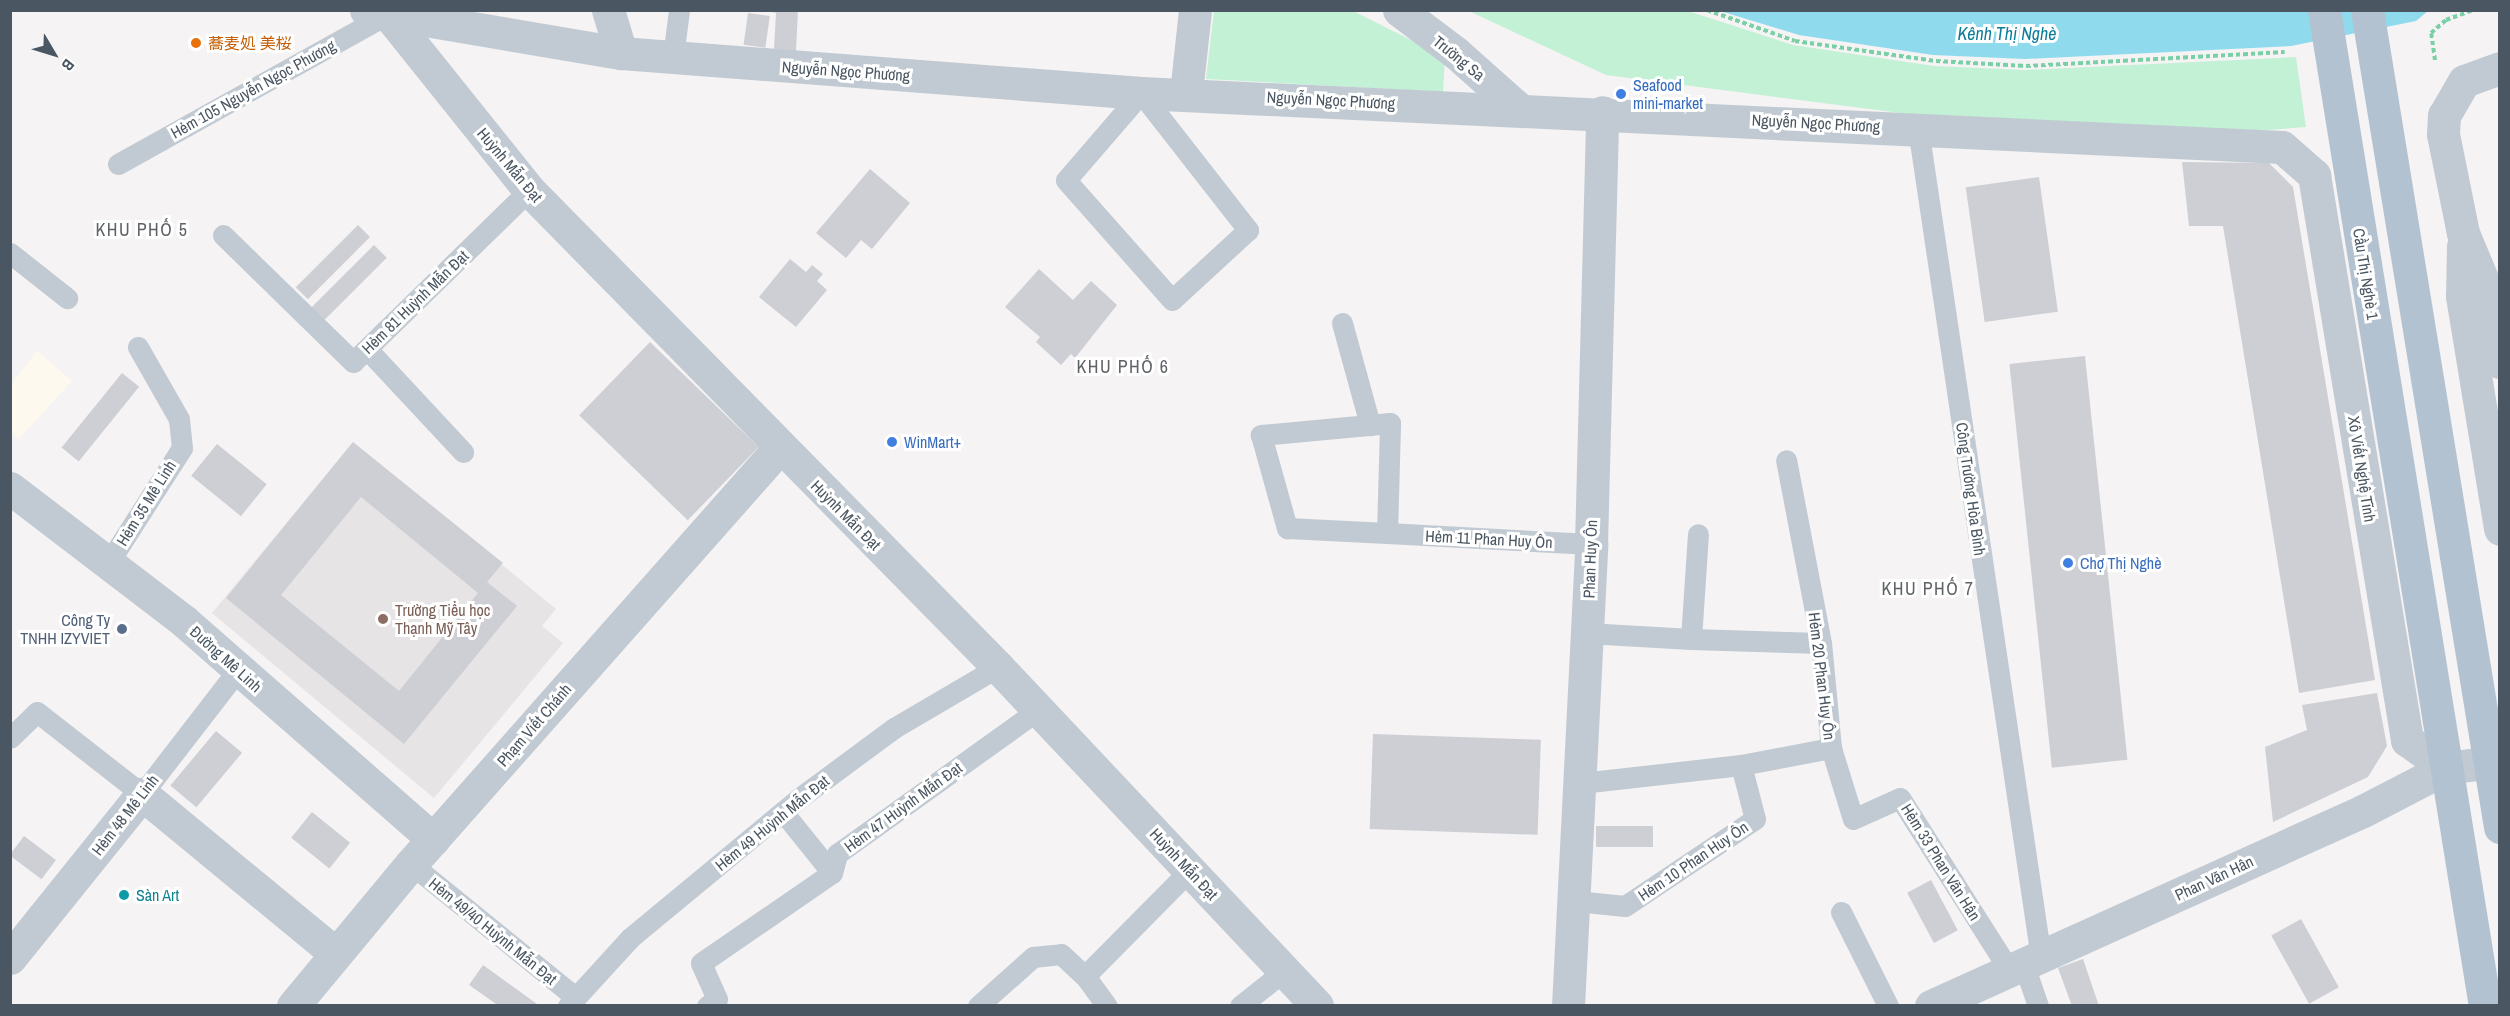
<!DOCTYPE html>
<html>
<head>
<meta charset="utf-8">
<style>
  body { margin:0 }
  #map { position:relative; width:2510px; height:1016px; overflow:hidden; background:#f5f3f3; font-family:"Archivo Narrow","Noto Sans SC",sans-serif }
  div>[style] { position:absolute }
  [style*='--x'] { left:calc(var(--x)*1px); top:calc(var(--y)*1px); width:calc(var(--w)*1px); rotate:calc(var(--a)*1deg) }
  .commercial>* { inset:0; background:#fdf9ef }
  .education>* { inset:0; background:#e6e4e5 }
  .green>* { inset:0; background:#c3f1d5 }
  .water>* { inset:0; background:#90daee }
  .building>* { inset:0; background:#cdcfd5; transform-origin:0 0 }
  .path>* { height:4px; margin-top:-2px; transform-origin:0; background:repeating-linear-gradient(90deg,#7ad0a6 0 4.5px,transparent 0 7.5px) }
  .service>* { height:21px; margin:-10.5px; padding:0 10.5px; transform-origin:10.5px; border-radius:10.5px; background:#c1cad2 }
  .minor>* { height:33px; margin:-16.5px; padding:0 16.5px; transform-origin:16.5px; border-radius:16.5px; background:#c1cad2 }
  .tertiary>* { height:33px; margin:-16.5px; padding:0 16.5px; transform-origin:16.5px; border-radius:16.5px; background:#c1cad2 }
  .primary>* { height:33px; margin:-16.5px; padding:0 16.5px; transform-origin:16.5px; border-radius:16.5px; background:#b3c2d1 }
  .dots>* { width:16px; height:16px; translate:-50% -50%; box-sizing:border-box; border:3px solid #fff; border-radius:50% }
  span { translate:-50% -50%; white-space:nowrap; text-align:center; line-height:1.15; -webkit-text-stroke:6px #fff; paint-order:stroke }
  .food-label { font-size:16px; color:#c56008 }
  .left { translate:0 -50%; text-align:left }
  .street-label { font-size:16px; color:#4a5661 }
  .shop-label { font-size:16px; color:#366cbe }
  .education-label { font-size:16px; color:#785e54 }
  .service-label { font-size:16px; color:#4e5e75 }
  .right { translate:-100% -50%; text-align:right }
  .culture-label { font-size:16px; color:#0d838f }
  .water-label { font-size:18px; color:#0c7c9b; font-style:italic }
  .neighbourhood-label { font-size:18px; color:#5f6368; letter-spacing:1.5px }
  .frame { position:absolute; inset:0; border:12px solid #4a5661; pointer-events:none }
  .north { position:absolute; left:24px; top:24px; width:60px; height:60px; -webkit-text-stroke:4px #fff; paint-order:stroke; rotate:128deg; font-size:16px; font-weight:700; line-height:24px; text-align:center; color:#4a5661 }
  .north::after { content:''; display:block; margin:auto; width:21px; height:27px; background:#4a5661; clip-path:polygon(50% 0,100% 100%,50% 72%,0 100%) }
</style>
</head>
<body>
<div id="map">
  <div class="commercial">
    <i style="clip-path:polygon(37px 351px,72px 381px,19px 439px,11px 432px,11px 385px)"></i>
  </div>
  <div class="education">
    <i style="clip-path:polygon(353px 442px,556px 609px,542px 626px,563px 643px,434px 798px,212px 613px)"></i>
  </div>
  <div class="green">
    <i style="clip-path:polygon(1214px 11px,1353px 11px,1445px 57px,1443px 92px,1206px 79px)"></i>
    <i style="clip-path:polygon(1469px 11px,1688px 11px,1793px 45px,1934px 66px,2025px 70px,2296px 57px,2306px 127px,2231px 133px,1916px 115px,1606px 75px)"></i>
  </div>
  <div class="water">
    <i style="clip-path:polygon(1720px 11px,2428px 11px,2416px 21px,2291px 46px,2025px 59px,1933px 55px,1799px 35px)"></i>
  </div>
  <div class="building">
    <i style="clip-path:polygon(764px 10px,798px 10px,796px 51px,774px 49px,776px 13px)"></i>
    <i style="left:748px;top:13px;width:22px;height:32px;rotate:8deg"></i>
    <i style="clip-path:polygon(2182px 162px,2269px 163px,2293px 187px,2375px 680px,2299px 693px,2223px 226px,2189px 226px)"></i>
    <i style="clip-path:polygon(870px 169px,910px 203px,872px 249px,861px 240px,846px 258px,816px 233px)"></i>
    <i style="left:2039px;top:177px;width:136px;height:74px;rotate:82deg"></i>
    <i style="left:358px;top:225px;width:17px;height:88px;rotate:45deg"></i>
    <i style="left:374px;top:245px;width:18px;height:91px;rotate:45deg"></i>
    <i style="clip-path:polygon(790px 259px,806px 272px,812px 265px,823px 274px,817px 281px,827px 290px,796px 327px,759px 297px)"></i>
    <i style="clip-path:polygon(1039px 269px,1073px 300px,1091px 281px,1117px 305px,1075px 358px,1071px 354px,1061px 365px,1036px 342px,1040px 337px,1005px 307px)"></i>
    <i style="left:650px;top:342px;width:151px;height:102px;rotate:44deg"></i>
    <i style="left:2085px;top:356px;width:406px;height:76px;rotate:84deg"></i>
    <i style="left:122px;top:373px;width:22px;height:96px;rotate:39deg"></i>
    <i style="clip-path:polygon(evenodd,353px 442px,503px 563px,487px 582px,517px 606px,404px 744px,226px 598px,353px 442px,361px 497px,478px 593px,399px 691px,281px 595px,361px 497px)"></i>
    <i style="left:217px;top:444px;width:64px;height:41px;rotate:39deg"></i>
    <i style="clip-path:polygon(2377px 693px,2387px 746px,2368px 777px,2273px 822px,2265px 747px,2307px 730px,2302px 705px)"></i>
    <i style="left:216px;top:731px;width:34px;height:71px;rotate:40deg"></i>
    <i style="left:1373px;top:734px;width:168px;height:95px;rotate:2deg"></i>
    <i style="left:312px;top:812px;width:49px;height:33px;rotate:39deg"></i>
    <i style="left:1653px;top:826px;width:21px;height:57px;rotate:90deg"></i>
    <i style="left:24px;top:836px;width:40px;height:24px;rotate:37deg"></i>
    <i style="left:1931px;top:880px;width:57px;height:27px;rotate:62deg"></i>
    <i style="left:2301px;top:919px;width:78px;height:34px;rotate:61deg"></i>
    <i style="clip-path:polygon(2083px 959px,2099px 1006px,2072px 1006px,2058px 968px)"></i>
    <i style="clip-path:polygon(483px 965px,537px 1004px,499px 1006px,469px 985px)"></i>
  </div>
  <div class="path">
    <i style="--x:1707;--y:10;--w:93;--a:19.4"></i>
    <i style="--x:1795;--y:41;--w:142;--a:8.1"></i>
    <i style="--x:1936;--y:61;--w:90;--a:3.2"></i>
    <i style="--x:2026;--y:66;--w:259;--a:-3.1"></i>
    <i style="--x:2435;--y:60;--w:27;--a:-98"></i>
    <i style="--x:2431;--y:33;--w:20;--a:-41"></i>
    <i style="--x:2446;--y:20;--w:30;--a:-20"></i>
  </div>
  <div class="service">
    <i style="--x:673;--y:57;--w:47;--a:-82.7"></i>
    <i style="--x:1141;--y:93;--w:174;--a:52"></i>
    <i style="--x:1248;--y:230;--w:103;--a:137.4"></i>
    <i style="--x:1172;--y:300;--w:160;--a:-131.5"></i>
    <i style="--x:1066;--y:180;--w:115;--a:-49.2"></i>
    <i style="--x:1918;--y:128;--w:839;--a:81.57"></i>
    <i style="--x:118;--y:164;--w:309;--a:-29.1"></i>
    <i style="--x:223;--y:235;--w:182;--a:44.3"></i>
    <i style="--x:353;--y:362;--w:246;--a:-44.3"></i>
    <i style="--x:10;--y:253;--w:73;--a:38.3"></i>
    <i style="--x:1342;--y:323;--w:106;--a:74.6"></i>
    <i style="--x:367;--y:349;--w:141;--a:47"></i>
    <i style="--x:1387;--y:533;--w:110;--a:-88.4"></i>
    <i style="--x:1390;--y:423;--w:130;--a:174.7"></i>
    <i style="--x:1261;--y:435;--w:97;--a:74.4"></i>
    <i style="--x:1287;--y:528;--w:100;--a:2.9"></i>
    <i style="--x:1387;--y:533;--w:204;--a:3.1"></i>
    <i style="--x:109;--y:562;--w:135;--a:-57.4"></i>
    <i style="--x:182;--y:448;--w:29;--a:-96"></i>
    <i style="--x:179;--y:419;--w:83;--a:-119.7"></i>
    <i style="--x:1587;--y:633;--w:104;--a:3.3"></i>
    <i style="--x:1691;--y:639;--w:105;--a:-86.2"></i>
    <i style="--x:1691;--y:639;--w:130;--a:1.8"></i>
    <i style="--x:10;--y:738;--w:37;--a:-44"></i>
    <i style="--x:37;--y:712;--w:133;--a:38"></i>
    <i style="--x:142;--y:794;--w:157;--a:-52.3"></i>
    <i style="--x:1831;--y:748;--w:74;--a:72.8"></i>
    <i style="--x:1853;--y:819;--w:51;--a:-24.1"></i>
    <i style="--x:1900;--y:798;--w:205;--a:57.6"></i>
    <i style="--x:1581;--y:783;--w:161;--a:-6.4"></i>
    <i style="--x:1741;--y:765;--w:92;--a:-10.7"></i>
    <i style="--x:1831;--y:748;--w:105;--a:-95.4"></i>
    <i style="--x:1821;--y:643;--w:186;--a:-100.8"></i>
    <i style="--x:783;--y:812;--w:78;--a:51.2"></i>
    <i style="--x:411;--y:864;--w:211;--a:39"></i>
    <i style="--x:1576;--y:901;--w:49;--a:5.8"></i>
    <i style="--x:1625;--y:906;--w:156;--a:-33.8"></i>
    <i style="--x:1755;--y:819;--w:56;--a:-104.5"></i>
    <i style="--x:1841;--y:912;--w:105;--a:63.4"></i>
    <i style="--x:2024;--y:965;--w:43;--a:71.1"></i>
    <i style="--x:1085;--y:976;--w:37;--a:54"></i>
    <i style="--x:568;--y:1006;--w:92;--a:-47.6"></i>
    <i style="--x:630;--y:938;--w:218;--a:-39.6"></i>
    <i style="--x:798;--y:799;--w:119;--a:-36.5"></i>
    <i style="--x:894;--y:728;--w:121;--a:-30.4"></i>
    <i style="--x:707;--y:1006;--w:12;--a:-35"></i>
    <i style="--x:717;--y:999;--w:39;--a:-114"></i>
    <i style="--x:701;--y:963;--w:159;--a:-34.5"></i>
    <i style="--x:832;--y:873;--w:20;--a:-75"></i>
    <i style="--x:837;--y:854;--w:247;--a:-35.6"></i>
    <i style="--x:978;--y:1006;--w:74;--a:-41.7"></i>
    <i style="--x:1033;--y:957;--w:28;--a:-6"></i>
    <i style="--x:1061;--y:954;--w:33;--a:43"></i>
    <i style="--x:1085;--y:976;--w:149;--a:-45.3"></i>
    <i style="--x:1240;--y:1006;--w:56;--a:-38.5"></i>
  </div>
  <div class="minor">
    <i style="--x:366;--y:10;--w:259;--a:9.6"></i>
    <i style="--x:621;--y:53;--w:522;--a:4.4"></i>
    <i style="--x:1141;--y:93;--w:1142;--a:2.71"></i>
    <i style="--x:2282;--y:147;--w:43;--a:41.2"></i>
    <i style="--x:2314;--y:175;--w:573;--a:80.65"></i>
    <i style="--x:2407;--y:740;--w:48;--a:35.7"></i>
    <i style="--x:608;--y:10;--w:45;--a:73.2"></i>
    <i style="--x:1399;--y:10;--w:71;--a:37"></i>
    <i style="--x:1456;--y:53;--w:83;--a:41.6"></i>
    <i style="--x:388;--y:14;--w:226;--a:51.3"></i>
    <i style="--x:529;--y:190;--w:669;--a:45.48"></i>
    <i style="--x:998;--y:667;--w:465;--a:46.7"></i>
    <i style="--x:1186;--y:93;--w:83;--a:-83.8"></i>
    <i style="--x:10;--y:488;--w:220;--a:37.4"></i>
    <i style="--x:185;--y:622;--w:330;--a:41.2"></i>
    <i style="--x:10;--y:958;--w:211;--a:-51.2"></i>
    <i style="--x:142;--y:794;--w:250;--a:39.5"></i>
    <i style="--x:293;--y:1006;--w:185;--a:-50.3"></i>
    <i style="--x:411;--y:864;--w:555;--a:-48.5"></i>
    <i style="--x:1568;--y:1006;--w:463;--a:-87.1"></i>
    <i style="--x:1591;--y:544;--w:432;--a:-88.5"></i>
    <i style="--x:1931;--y:1006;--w:474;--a:-24.3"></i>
    <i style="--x:2363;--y:811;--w:93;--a:-27.4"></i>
    <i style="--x:2446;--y:768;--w:54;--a:-7.4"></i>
  </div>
  <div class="tertiary">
    <i style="--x:2500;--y:68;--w:38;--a:160"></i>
    <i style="--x:2464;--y:81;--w:39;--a:120"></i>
    <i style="--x:2444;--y:115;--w:19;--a:93"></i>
    <i style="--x:2443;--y:134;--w:101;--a:78.6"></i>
    <i style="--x:2463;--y:233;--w:70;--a:67.4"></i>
    <i style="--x:2490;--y:298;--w:65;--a:81.1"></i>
    <i style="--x:2463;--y:246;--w:50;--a:91.1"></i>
    <i style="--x:2462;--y:296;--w:236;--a:80.7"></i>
  </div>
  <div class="primary">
    <i style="--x:2324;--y:10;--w:1009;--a:80.82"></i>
    <i style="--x:2367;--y:10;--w:828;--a:80.75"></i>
  </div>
  <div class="dots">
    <i style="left:196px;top:43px;background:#e8710a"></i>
    <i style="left:1621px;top:94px;background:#3f7fe0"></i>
    <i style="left:892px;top:442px;background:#3f7fe0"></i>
    <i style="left:2068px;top:563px;background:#3f7fe0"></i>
    <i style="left:383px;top:619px;background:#8d6e63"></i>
    <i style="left:122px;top:629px;background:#5c6f8a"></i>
    <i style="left:124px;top:895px;background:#0f9aa8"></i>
  </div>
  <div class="food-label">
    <span class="left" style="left:208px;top:43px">蕎麦処 美桜</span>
  </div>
  <div class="street-label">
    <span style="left:1459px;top:58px;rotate:39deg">Trường Sa</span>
    <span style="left:846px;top:71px;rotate:4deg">Nguyễn Ngọc Phương</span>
    <span style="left:253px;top:89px;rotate:-29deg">Hẻm 105 Nguyễn Ngọc Phương</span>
    <span style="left:1331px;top:100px;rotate:3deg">Nguyễn Ngọc Phương</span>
    <span style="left:1816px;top:123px;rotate:3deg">Nguyễn Ngọc Phương</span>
    <span style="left:510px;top:165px;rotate:50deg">Huỳnh Mẫn Đạt</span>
    <span style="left:2366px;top:274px;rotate:81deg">Cầu Thị Nghè 1</span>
    <span style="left:415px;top:302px;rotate:-44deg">Hẻm 81 Huỳnh Mẫn Đạt</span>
    <span style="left:2362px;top:469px;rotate:81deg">Xô Viết Nghệ Tĩnh</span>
    <span style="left:1971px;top:489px;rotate:82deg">Công Trường Hòa Bình</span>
    <span style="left:146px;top:503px;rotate:-58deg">Hẻm 35 Mê Linh</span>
    <span style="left:846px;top:515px;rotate:45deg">Huỳnh Mẫn Đạt</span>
    <span style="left:1489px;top:539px;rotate:3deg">Hẻm 11 Phan Huy Ôn</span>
    <span style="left:1590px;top:559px;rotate:-88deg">Phan Huy Ôn</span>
    <span style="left:226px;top:659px;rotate:42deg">Đường Mê Linh</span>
    <span style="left:1822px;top:676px;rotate:83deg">Hẻm 20 Phan Huy Ôn</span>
    <span style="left:534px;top:725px;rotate:-49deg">Phạm Viết Chánh</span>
    <span style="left:903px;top:807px;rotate:-36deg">Hẻm 47 Huỳnh Mẫn Đạt</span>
    <span style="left:125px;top:815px;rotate:-52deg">Hẻm 48 Mê Linh</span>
    <span style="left:772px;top:823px;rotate:-39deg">Hẻm 49 Huỳnh Mẫn Đạt</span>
    <span style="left:1693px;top:861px;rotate:-34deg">Hẻm 10 Phan Huy Ôn</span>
    <span style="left:1941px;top:862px;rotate:58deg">Hẻm 33 Phan Văn Hân</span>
    <span style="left:1184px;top:864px;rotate:47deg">Huỳnh Mẫn Đạt</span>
    <span style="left:2214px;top:878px;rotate:-25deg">Phan Văn Hân</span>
    <span style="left:493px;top:931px;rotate:39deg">Hẻm 49/40 Huỳnh Mẫn Đạt</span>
  </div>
  <div class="shop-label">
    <span class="left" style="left:1633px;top:94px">Seafood<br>mini-market</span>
    <span class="left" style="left:904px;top:442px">WinMart+</span>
    <span class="left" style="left:2080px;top:563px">Chợ Thị Nghè</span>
  </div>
  <div class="education-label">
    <span class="left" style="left:395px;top:619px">Trường Tiểu học<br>Thạnh Mỹ Tây</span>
  </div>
  <div class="service-label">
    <span class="right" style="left:110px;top:629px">Công Ty<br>TNHH IZYVIET</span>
  </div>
  <div class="culture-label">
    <span class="left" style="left:136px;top:895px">Sàn Art</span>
  </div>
  <div class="water-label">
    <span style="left:2007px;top:34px">Kênh Thị Nghè</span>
  </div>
  <div class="neighbourhood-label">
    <span style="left:142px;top:230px">KHU PHỐ 5</span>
    <span style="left:1123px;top:367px">KHU PHỐ 6</span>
    <span style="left:1928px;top:589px">KHU PHỐ 7</span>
  </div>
  <div class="frame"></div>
  <div class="north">B</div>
</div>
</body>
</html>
